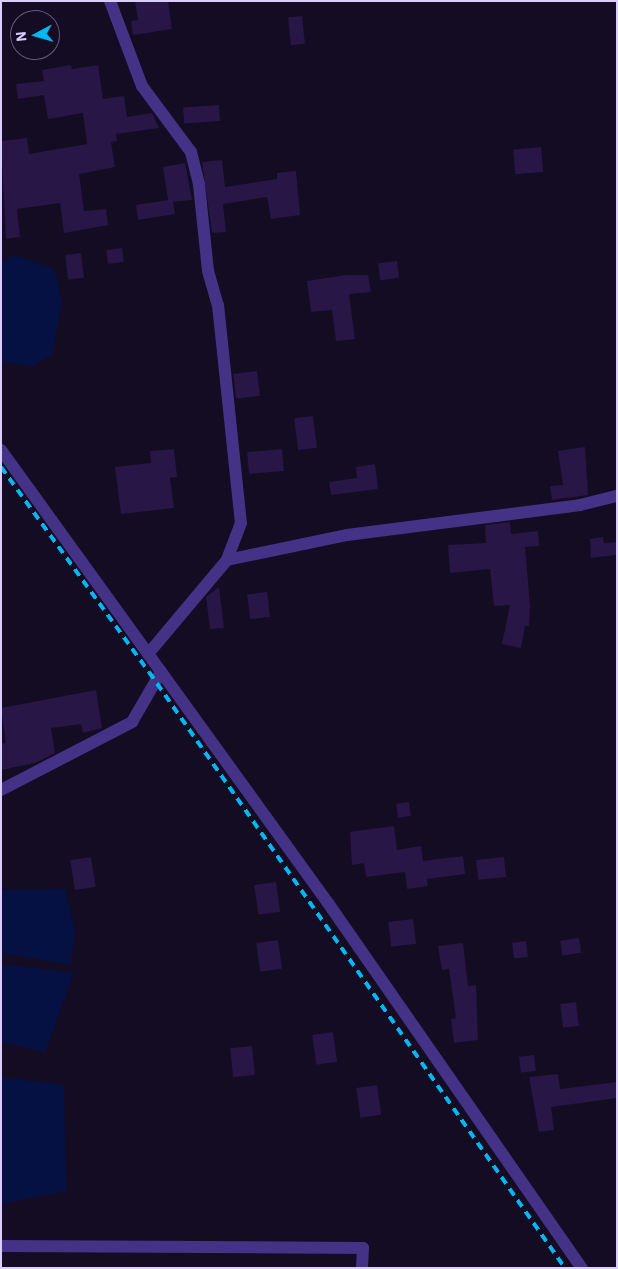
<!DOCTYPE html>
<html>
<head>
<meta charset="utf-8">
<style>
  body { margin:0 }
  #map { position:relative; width:618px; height:1269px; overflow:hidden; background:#130c23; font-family:"IBM Plex Sans",sans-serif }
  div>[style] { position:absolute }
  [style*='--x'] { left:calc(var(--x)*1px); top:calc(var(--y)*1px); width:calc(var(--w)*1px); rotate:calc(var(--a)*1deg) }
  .water>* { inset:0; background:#051143 }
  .building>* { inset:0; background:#271646; transform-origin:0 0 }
  .street>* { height:12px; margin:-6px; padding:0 6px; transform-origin:6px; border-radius:6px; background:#433286 }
  .rail>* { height:4px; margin-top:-2px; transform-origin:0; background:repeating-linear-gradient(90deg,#00b7f9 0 8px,transparent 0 14px) }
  span { translate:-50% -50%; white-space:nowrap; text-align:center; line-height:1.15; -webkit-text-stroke:4.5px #130c23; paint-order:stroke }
  .frame { position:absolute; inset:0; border:2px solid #dbceff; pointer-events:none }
  .north { position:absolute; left:10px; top:10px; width:50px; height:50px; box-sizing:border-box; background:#130c23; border:1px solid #635a7b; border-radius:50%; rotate:264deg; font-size:14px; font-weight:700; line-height:20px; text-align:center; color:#dbceff }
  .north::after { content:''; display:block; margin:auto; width:18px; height:22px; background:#00b7f9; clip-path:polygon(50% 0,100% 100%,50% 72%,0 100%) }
</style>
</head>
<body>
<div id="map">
  <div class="water">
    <i style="clip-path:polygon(15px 255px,54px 269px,62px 302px,52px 354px,34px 366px,1px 362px,1px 262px)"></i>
    <i style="clip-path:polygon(65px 889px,75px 931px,71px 965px,1px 953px,1px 890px)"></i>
    <i style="clip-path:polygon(1px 964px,74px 973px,45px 1052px,1px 1042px)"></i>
    <i style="clip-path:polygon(1px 1077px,64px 1085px,66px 1191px,1px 1204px)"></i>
  </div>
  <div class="building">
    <i style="clip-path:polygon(135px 1px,168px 1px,172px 29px,133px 35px,131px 21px,138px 20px)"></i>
    <i style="left:302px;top:16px;width:28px;height:14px;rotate:84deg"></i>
    <i style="clip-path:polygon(71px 65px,72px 69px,98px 65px,103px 99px,124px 96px,127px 117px,152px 113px,159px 128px,116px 134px,117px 141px,111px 142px,115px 167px,79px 174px,84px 211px,106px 209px,108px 225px,64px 233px,60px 203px,17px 209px,20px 237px,6px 239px,1px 141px,27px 138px,29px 154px,87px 144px,83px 113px,48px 119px,44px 95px,18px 99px,16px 84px,44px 81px,42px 70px)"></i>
    <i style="left:219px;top:105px;width:16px;height:36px;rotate:86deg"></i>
    <i style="left:541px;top:147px;width:25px;height:28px;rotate:85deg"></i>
    <i style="clip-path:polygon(222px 160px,225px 187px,277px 179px,277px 173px,296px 171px,300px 215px,271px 219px,267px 197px,223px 204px,226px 232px,212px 233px,202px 162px)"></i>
    <i style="clip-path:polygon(185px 163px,192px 200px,173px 202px,175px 214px,138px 220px,136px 205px,168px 200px,163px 167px)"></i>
    <i style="left:122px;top:248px;width:14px;height:16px;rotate:82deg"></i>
    <i style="left:81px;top:253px;width:25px;height:16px;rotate:83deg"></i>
    <i style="left:397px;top:261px;width:17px;height:19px;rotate:83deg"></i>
    <i style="clip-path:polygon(346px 275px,368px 275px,371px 292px,349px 294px,355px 339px,336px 341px,332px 310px,311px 312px,307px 281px)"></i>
    <i style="left:257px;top:371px;width:25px;height:24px;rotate:83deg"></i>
    <i style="left:313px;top:416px;width:32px;height:19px;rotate:83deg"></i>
    <i style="clip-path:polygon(585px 447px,588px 495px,552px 500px,550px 486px,563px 485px,558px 451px)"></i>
    <i style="clip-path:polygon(174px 449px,177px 477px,170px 478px,174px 508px,121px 514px,115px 467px,151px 463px,150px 451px)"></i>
    <i style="left:282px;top:449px;width:22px;height:35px;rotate:85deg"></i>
    <i style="clip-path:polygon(375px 464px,378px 489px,331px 495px,329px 482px,357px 478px,356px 467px)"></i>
    <i style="clip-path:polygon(510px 522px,511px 534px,538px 531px,539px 546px,525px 547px,530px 606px,529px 626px,525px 626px,521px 648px,502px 644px,510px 605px,494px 606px,490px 569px,450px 573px,448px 545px,486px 543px,485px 525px)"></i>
    <i style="clip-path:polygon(603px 537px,604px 543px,617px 542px,617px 555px,591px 558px,590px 539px)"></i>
    <i style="clip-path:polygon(219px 587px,224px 628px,210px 629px,206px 597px)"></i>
    <i style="left:267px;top:592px;width:25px;height:20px;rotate:83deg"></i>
    <i style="clip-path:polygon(96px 690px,102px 728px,83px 733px,81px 724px,51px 728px,55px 753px,35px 763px,1px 770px,1px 744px,6px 743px,1px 708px)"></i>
    <i style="left:409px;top:802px;width:14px;height:13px;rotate:82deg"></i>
    <i style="clip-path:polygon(394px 826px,397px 850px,421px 846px,423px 861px,463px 856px,465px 874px,427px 879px,428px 886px,407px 889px,405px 872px,366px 877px,364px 863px,352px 865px,350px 832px)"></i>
    <i style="left:91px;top:857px;width:30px;height:21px;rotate:81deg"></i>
    <i style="left:504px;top:857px;width:20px;height:28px;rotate:84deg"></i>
    <i style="left:276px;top:882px;width:30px;height:22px;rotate:82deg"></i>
    <i style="left:413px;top:919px;width:25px;height:25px;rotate:83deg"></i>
    <i style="left:579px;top:938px;width:15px;height:19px;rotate:82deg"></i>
    <i style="left:278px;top:940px;width:29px;height:22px;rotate:82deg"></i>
    <i style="left:526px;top:941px;width:16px;height:14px;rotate:83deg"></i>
    <i style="clip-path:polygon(463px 943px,468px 986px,476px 985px,478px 1040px,454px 1043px,451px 1019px,456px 1018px,449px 969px,442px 970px,438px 946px)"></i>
    <i style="left:576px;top:1002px;width:24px;height:16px;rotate:83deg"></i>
    <i style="left:333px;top:1032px;width:30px;height:21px;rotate:82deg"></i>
    <i style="left:252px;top:1046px;width:29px;height:22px;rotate:84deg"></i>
    <i style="left:534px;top:1055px;width:16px;height:15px;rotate:83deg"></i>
    <i style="clip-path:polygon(558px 1074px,560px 1089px,617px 1082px,617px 1098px,551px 1107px,554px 1130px,539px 1132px,529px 1077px)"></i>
    <i style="left:377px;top:1085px;width:30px;height:21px;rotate:82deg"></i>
  </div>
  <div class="street">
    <i style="--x:110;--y:1;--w:91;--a:69.4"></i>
    <i style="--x:142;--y:86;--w:82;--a:53.4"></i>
    <i style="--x:191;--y:152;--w:34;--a:76"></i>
    <i style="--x:199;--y:185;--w:86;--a:84"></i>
    <i style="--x:208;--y:271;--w:35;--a:74"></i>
    <i style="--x:218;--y:305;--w:219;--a:84"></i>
    <i style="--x:241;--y:523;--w:40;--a:111"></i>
    <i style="--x:1;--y:450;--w:559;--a:54.18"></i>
    <i style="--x:328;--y:903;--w:445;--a:55.2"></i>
    <i style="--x:148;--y:654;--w:123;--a:-50"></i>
    <i style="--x:227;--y:560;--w:123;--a:-11.8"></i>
    <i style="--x:347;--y:535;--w:235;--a:-7.3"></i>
    <i style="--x:580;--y:505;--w:38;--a:-14"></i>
    <i style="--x:1;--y:790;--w:148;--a:-27.4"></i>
    <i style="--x:132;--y:722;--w:58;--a:-59.9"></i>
    <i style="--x:1;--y:1246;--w:362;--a:0.3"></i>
    <i style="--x:363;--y:1248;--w:20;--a:93"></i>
  </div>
  <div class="rail">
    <i style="--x:1;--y:467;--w:253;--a:54.2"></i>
    <i style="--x:149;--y:672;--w:727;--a:55.09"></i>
  </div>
  <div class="frame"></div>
  <div class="north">N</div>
</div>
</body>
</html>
